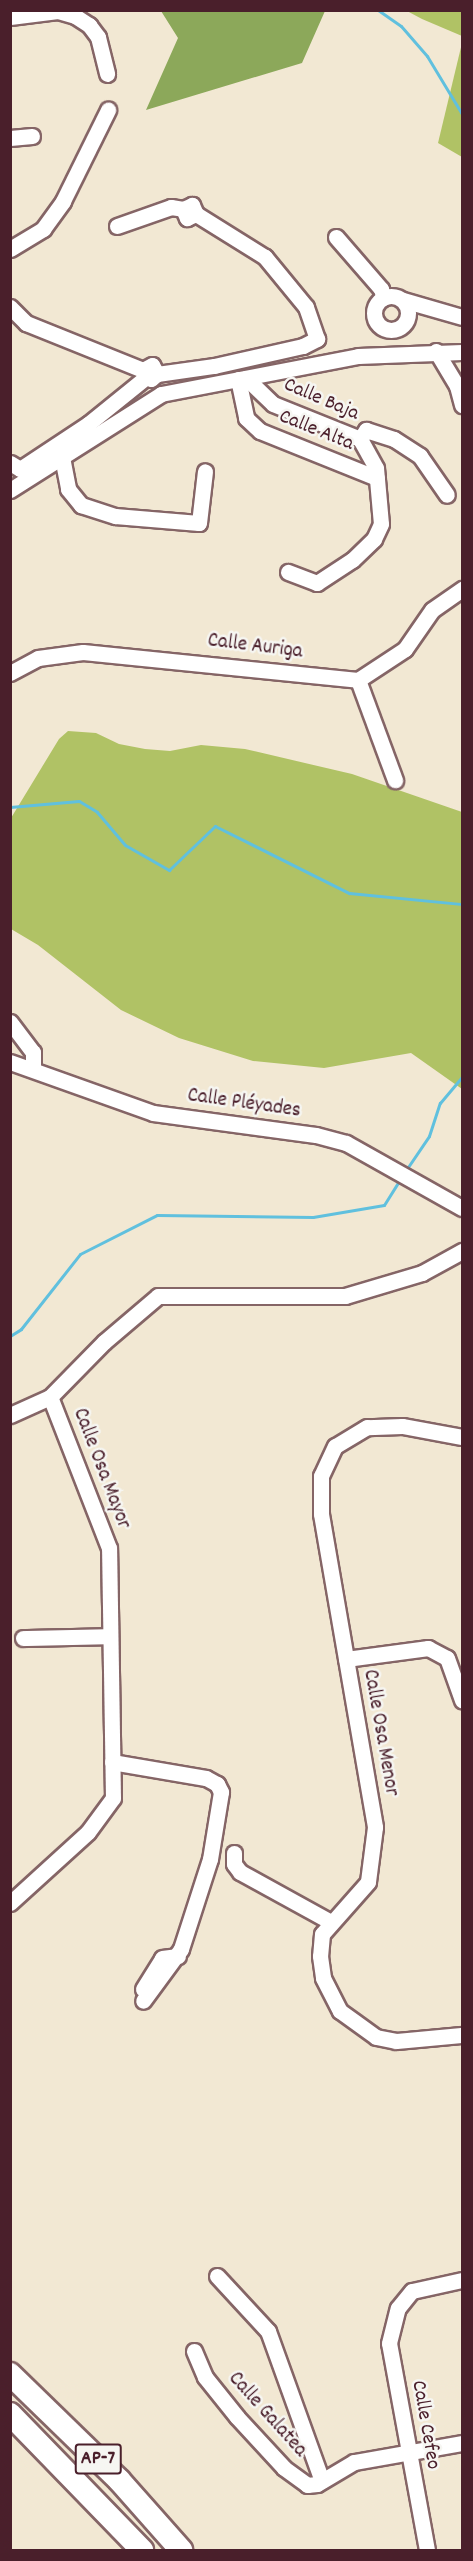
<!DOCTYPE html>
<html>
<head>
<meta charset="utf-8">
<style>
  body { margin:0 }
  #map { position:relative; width:473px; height:2561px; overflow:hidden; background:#f2e8d3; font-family:Dekko,sans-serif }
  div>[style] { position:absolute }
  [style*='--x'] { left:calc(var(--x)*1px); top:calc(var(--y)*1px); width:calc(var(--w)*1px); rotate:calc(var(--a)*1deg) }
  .green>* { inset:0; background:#b0c265 }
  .forest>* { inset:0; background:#8ca85a }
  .stream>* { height:3px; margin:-1.5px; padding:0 1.5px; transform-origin:1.5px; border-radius:1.5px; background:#60c0de }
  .roads { filter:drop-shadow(2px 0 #856566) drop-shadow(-2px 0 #856566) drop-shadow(0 2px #856566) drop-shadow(0 -2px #856566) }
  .minor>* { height:15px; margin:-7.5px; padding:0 7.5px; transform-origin:7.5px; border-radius:7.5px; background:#fff }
  .minor>.ring { margin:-7.5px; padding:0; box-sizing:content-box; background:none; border:15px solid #fff; border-radius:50% }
  .highway>* { height:22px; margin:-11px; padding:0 11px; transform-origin:11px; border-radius:11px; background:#fff }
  span { translate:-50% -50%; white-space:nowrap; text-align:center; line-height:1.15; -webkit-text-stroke:5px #f6f6f2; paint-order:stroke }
  .shield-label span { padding:2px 4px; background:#f6f6f2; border:2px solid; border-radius:4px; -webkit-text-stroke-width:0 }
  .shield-label { font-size:20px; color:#4a1f2b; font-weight:700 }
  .street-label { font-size:21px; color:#4a1f2b }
  .frame { position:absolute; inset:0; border:12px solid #4a1f2b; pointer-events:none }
</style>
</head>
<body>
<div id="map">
  <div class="green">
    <i style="clip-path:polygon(407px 11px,462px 11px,462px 36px,422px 19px)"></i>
    <i style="clip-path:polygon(462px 43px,462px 157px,438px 143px)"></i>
    <i style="clip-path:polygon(68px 731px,96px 733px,119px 744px,145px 749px,170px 751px,201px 745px,245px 749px,352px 774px,462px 812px,462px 1089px,411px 1053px,324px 1068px,253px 1061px,179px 1038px,121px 1010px,38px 945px,11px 929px,11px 818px,59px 739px)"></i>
  </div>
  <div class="forest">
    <i style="clip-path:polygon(161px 11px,325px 11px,302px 63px,146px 110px,178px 38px)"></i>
  </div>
  <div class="stream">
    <i style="--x:378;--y:10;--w:28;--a:35"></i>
    <i style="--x:401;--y:26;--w:40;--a:49"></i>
    <i style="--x:427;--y:56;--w:68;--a:58.9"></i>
    <i style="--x:10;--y:807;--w:69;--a:-5"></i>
    <i style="--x:79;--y:801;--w:21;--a:31"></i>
    <i style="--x:97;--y:812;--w:43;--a:49.7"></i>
    <i style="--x:125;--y:845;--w:51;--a:29.6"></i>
    <i style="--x:169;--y:870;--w:64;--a:-43.7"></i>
    <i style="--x:215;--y:826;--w:150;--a:26.6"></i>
    <i style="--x:349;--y:893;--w:114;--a:5.6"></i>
    <i style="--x:406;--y:1170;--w:41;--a:-55.9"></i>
    <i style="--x:429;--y:1136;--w:35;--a:-72"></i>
    <i style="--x:440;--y:1103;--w:34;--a:-50"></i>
    <i style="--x:10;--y:1336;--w:13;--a:-32"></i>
    <i style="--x:21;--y:1329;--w:95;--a:-51.8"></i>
    <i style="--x:80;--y:1254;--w:86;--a:-26.9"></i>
    <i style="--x:157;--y:1215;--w:156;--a:0.7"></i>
    <i style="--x:313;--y:1217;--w:72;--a:-9.6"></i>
    <i style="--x:384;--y:1205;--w:32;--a:-58"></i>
  </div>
  <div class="roads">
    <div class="minor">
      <i style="--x:10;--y:17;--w:48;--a:-7.1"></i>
      <i style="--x:58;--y:11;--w:18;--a:16"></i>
      <i style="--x:75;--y:16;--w:17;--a:33"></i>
      <i style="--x:89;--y:25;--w:15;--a:53"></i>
      <i style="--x:98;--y:37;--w:38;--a:76"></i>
      <i style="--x:10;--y:138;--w:22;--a:-5"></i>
      <i style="--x:117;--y:226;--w:57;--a:-19.4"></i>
      <i style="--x:171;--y:207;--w:12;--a:9"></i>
      <i style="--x:336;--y:237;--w:69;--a:49.1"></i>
      <i style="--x:381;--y:289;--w:9;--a:72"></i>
      <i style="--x:10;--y:249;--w:39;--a:-31"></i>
      <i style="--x:43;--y:229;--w:34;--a:-54"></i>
      <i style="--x:63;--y:201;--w:102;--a:-63.7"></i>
      <i class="ring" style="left:374px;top:296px;width:19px;height:19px"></i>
      <i style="--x:403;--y:300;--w:61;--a:16.1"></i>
      <i style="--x:10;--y:307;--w:23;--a:45"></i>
      <i style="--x:26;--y:323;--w:126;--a:21.9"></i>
      <i style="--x:436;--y:351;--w:41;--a:59"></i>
      <i style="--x:457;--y:386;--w:20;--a:75"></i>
      <i style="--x:157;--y:374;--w:10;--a:-119"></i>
      <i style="--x:152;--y:365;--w:10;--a:151"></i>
      <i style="--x:143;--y:370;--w:5;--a:79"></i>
      <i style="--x:144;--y:375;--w:8;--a:30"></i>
      <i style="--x:151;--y:379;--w:8;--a:-40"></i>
      <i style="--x:157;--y:374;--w:58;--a:-8"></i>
      <i style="--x:214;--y:366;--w:91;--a:-12.7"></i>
      <i style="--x:303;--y:346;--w:16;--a:-27"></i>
      <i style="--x:317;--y:339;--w:34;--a:-109"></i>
      <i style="--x:306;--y:307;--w:65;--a:-129.4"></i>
      <i style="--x:265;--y:257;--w:81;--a:-148.1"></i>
      <i style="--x:196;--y:214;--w:10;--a:-114"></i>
      <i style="--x:192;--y:205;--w:10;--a:156"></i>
      <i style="--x:183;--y:209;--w:10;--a:66"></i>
      <i style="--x:187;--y:218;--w:10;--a:-24"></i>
      <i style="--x:246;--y:378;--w:37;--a:44"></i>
      <i style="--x:273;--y:404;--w:94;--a:21.9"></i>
      <i style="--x:360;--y:439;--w:33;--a:61"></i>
      <i style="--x:376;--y:468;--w:56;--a:84.9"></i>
      <i style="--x:381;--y:524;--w:17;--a:115"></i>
      <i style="--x:374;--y:539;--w:30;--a:136"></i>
      <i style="--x:352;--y:560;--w:42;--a:146.7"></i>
      <i style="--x:317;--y:583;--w:31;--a:-159"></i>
      <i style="--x:238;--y:379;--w:40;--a:78"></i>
      <i style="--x:246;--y:418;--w:19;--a:43"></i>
      <i style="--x:260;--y:431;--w:126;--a:21.9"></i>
      <i style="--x:360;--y:439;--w:11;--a:-56"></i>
      <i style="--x:366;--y:430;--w:29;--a:18"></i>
      <i style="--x:394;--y:439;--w:31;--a:33"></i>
      <i style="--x:420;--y:456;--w:47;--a:55.3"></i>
      <i style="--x:62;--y:457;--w:33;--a:79"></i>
      <i style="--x:68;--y:489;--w:21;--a:51"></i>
      <i style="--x:81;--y:505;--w:36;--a:18"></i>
      <i style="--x:115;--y:516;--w:84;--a:4.8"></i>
      <i style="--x:199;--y:523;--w:52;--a:-83.4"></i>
      <i style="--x:10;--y:463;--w:12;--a:31"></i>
      <i style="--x:20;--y:469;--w:82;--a:-33.5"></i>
      <i style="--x:88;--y:424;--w:73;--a:-38.9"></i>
      <i style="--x:10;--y:490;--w:179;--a:-32.4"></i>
      <i style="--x:161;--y:394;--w:201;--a:-10.9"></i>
      <i style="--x:358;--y:356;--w:104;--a:-2.2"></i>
      <i style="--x:10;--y:673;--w:32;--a:-28"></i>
      <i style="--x:38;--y:658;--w:45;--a:-7.6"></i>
      <i style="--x:83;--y:652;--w:276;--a:5.8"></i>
      <i style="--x:358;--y:680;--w:56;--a:-33.4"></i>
      <i style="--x:405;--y:649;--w:47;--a:-55.3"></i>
      <i style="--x:432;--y:610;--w:37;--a:-35"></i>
      <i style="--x:358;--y:680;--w:107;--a:69.7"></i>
      <i style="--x:10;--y:1022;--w:38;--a:53"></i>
      <i style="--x:33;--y:1052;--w:15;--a:90"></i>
      <i style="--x:10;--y:1062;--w:152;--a:19.6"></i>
      <i style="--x:153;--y:1113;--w:164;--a:7.7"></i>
      <i style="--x:316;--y:1135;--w:31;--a:15"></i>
      <i style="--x:346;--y:1143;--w:133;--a:29.3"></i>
      <i style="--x:10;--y:1415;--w:44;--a:-24.2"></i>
      <i style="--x:462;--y:1437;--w:61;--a:-169.6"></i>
      <i style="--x:402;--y:1426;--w:35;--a:178"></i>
      <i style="--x:367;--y:1427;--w:37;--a:149"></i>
      <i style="--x:335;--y:1446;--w:33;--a:115"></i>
      <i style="--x:321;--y:1476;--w:38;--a:90"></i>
      <i style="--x:321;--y:1514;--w:318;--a:80.2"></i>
      <i style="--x:375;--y:1827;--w:55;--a:97.3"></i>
      <i style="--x:368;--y:1882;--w:69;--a:131.5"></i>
      <i style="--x:322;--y:1934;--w:22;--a:95"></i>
      <i style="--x:320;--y:1956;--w:22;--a:82"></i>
      <i style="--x:323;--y:1978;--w:37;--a:63"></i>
      <i style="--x:340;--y:2011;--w:44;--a:35.8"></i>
      <i style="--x:376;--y:2037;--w:20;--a:11"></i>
      <i style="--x:396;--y:2041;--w:66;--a:-5.2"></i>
      <i style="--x:23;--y:1638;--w:86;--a:-1.3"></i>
      <i style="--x:346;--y:1659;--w:83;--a:-7.6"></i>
      <i style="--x:428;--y:1648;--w:21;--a:28"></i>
      <i style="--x:447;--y:1658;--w:45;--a:70.3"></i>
      <i style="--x:112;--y:1762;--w:95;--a:9.7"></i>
      <i style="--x:206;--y:1778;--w:13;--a:29"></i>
      <i style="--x:217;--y:1784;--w:9;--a:63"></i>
      <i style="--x:221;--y:1792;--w:68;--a:99.3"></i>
      <i style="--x:210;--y:1859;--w:95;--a:107.9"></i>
      <i style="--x:181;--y:1949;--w:64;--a:126.2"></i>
      <i style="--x:234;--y:1853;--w:11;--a:90"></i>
      <i style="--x:234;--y:1864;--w:10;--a:53"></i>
      <i style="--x:240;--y:1872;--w:104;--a:28.8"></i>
      <i style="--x:10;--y:1903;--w:105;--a:-42.3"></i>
      <i style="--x:88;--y:1832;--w:42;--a:-53.7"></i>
      <i style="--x:113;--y:1798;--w:250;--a:-90.9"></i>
      <i style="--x:109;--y:1548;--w:162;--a:-111.3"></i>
      <i style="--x:50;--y:1397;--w:77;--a:-45.5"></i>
      <i style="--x:104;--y:1342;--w:71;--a:-40.4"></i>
      <i style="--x:158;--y:1296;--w:187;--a:0"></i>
      <i style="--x:345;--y:1296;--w:80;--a:-16.6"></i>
      <i style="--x:422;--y:1273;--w:46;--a:-28.8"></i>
      <i style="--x:143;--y:1989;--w:36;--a:-58"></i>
      <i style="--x:162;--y:1958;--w:16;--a:-7"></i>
      <i style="--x:217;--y:2276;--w:75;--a:47.2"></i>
      <i style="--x:268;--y:2331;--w:159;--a:70.2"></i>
      <i style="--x:194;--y:2351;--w:28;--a:67"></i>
      <i style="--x:205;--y:2377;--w:51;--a:51.3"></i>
      <i style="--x:237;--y:2417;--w:69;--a:47.3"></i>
      <i style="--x:284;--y:2468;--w:29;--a:36"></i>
      <i style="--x:307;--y:2485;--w:10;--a:-6"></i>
      <i style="--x:317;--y:2484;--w:43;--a:-30.7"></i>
      <i style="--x:354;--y:2462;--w:110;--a:-10"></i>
      <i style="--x:427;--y:2550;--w:210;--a:-100.4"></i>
      <i style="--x:389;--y:2343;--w:36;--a:-76"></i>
      <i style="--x:398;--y:2308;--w:22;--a:-51"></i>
      <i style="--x:412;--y:2291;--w:51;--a:-12.4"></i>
    </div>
    <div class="highway">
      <i style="--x:10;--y:2374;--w:152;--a:44.2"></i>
      <i style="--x:119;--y:2480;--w:94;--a:48.5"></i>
      <i style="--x:10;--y:2414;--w:190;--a:45.9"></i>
    </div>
  </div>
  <div class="shield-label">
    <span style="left:98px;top:2459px">AP-7</span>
  </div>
  <div class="street-label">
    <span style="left:321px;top:400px;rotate:23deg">Calle Baja</span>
    <span style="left:316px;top:431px;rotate:22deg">Calle Alta</span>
    <span style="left:255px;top:647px;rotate:7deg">Calle Auriga</span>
    <span style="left:244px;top:1104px;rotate:8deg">Calle Pléyades</span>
    <span style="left:101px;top:1469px;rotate:69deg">Calle Osa Mayor</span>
    <span style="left:380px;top:1733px;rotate:80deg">Calle Osa Menor</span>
    <span style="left:267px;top:2415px;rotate:48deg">Calle Galatea</span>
    <span style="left:425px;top:2425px;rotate:80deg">Calle Cefeo</span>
  </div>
  <div class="frame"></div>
</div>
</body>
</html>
